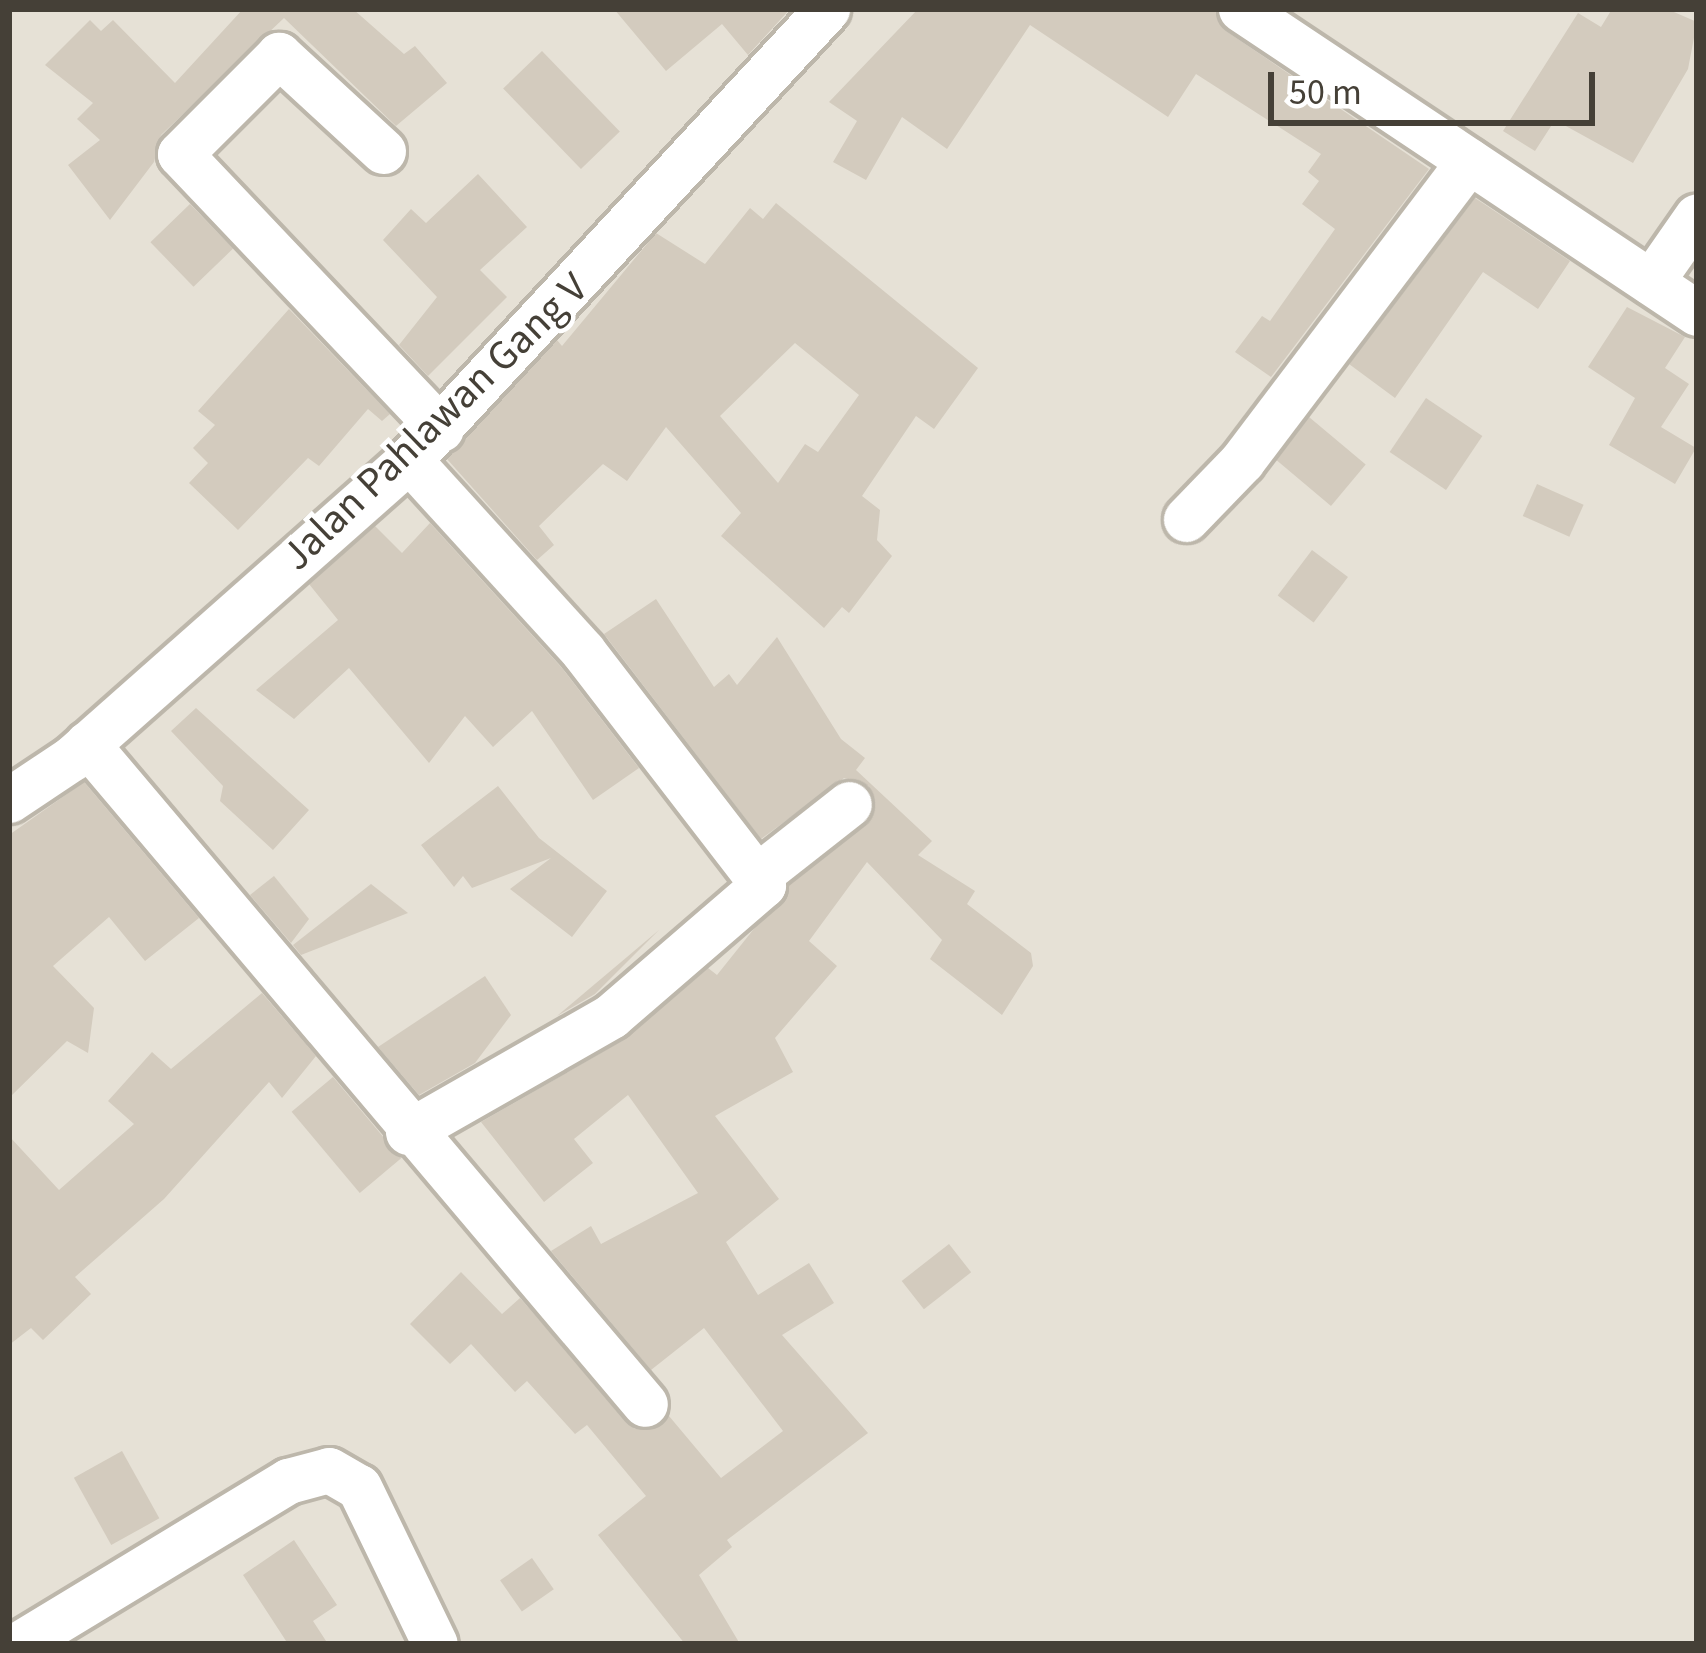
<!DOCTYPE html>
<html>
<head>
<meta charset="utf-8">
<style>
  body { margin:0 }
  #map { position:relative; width:1706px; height:1653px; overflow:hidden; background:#f2efe8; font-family:"Source Sans 3",sans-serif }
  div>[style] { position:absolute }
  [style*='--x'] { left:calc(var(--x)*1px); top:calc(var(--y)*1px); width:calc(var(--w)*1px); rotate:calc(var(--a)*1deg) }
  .residential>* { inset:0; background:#e6e1d6; transform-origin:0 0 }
  .building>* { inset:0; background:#d3cbbe; transform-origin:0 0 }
  .roads { filter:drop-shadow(3px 0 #bdb7ab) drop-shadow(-3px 0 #bdb7ab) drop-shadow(0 3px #bdb7ab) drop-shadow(0 -3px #bdb7ab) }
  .minor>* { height:45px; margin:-22.5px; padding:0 22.5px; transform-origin:22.5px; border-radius:22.5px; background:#fff }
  span { translate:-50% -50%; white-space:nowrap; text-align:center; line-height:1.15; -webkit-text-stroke:9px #fff; paint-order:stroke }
  .street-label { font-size:42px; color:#454037 }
  .frame { position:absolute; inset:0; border:12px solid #454037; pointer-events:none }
  .scale { position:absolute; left:1268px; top:72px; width:327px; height:54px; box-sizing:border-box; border:6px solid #454037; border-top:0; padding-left:15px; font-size:36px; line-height:42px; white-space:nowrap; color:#454037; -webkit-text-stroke:9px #fff; paint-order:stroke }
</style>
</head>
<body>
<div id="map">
  <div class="residential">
    <i style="left:9px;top:9px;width:1688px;height:1635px"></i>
  </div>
  <div class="building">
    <i style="clip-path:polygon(243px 9px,353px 9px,404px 54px,415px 46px,447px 83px,396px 126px,284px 18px,161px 135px,154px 162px,110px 220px,68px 165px,100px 140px,77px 119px,93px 103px,45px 65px,90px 20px,101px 31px,113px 20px,175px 83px)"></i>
    <i style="clip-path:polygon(614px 9px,790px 9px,748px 55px,722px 24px,666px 71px)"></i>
    <i style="clip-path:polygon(918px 9px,1214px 9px,1226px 31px,1429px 169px,1271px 377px,1235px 352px,1262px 316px,1270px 321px,1335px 229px,1302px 204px,1319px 181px,1308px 172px,1321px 154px,1196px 74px,1168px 117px,1030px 25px,947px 149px,902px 117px,866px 180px,833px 162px,857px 121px,829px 102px)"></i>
    <i style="clip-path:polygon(1612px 9px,1667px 9px,1697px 22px,1688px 69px,1633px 163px,1555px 120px,1535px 151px,1503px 131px,1578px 13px,1601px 27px)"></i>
    <i style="left:542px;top:51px;width:112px;height:54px;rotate:46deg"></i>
    <i style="clip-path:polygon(478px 174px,527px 227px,480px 270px,507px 297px,428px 376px,399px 345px,437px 297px,383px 240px,411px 209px,426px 223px)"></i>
    <i style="clip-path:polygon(1475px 198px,1570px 261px,1538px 309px,1483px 272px,1395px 398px,1349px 364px)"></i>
    <i style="clip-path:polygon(evenodd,776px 203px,978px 368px,934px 429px,916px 416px,862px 496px,880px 510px,877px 540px,892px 556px,849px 613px,842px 607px,824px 628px,721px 536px,741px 513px,666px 427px,627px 481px,603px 464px,539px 526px,554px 545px,537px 560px,447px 459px,557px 340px,562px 346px,656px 233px,705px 264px,750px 208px,763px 219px,776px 203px,795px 343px,859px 395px,818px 452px,805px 444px,778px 483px,720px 416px,795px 343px)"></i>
    <i style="left:190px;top:204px;width:62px;height:55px;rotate:46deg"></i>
    <i style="clip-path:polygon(1627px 307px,1685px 337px,1665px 368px,1689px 384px,1661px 427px,1696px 448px,1675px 484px,1609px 445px,1635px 398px,1588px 367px)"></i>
    <i style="clip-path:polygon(289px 309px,390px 414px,382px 421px,368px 409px,319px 466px,308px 458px,238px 530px,189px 483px,208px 463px,193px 448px,215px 425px,198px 411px)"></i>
    <i style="left:1426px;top:398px;width:68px;height:65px;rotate:34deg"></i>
    <i style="left:1309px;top:417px;width:74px;height:54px;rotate:40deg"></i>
    <i style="left:1537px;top:484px;width:51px;height:35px;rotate:24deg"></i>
    <i style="clip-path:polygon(430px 523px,562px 668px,639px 768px,593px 800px,532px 711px,493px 747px,465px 716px,429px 763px,349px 668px,294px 719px,256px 690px,338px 620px,309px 584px,375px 526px,402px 553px)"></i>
    <i style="left:1312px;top:550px;width:45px;height:57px;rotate:37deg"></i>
    <i style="clip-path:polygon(656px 599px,714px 687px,729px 674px,737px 685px,777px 637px,841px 739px,865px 758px,856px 770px,932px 841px,918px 855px,975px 891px,967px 904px,1031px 953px,1033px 966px,1002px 1015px,930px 959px,942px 940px,867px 862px,809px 941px,837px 966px,775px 1038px,793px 1072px,715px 1116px,779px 1199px,726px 1242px,758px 1295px,809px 1263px,834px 1303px,782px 1335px,868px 1433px,727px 1540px,732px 1547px,699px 1575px,740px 1644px,685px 1644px,598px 1535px,646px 1496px,587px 1425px,575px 1434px,527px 1381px,515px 1392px,471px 1344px,450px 1364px,410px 1324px,461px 1272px,502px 1314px,520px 1298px,635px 1429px,669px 1416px,721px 1478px,783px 1431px,704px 1328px,651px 1370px,551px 1251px,591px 1226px,601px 1244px,698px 1193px,628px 1095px,574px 1139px,593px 1163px,544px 1202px,481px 1122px,625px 1039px,708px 968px,717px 975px,789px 885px,874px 813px,869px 786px,844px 778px,761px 839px,604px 634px)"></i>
    <i style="clip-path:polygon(196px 708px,309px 810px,273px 850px,220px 801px,223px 786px,171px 731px)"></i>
    <i style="clip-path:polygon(84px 782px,199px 918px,145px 961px,109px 917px,53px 966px,94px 1008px,88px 1053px,67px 1041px,9px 1098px,9px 835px)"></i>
    <i style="clip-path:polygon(498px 786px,539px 838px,607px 891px,572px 937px,510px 889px,551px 858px,472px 888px,463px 876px,454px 887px,421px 845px)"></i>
    <i style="clip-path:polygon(274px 876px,309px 919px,291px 943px,250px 895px)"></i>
    <i style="clip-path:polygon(371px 884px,408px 913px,301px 955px,293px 945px)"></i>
    <i style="clip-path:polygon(659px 930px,595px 994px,557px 1016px)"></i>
    <i style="clip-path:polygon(485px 976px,511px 1015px,475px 1063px,419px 1095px,378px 1047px)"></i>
    <i style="clip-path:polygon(262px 993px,316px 1056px,282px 1098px,269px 1082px,164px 1199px,75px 1277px,91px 1294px,43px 1340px,31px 1328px,9px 1345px,9px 1136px,59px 1190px,134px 1124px,108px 1101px,152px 1052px,171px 1069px)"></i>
    <i style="left:333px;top:1077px;width:106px;height:54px;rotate:50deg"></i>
    <i style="left:949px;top:1244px;width:36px;height:60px;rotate:52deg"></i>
    <i style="left:122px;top:1451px;width:77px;height:55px;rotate:61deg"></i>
    <i style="clip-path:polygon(294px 1540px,337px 1605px,313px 1621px,328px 1644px,288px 1644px,243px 1575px)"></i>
    <i style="left:532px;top:1558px;width:38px;height:39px;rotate:55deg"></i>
  </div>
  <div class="roads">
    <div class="minor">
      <i style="--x:1241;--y:9;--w:548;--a:33.69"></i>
      <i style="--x:383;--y:151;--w:142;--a:-137.3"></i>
      <i style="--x:279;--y:55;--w:140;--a:135"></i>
      <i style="--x:180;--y:154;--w:379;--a:46.5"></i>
      <i style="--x:1651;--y:282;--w:80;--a:-55.1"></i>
      <i style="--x:1186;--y:519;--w:81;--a:-46"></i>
      <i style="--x:1242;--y:461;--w:376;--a:-52.9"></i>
      <i style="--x:87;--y:744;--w:864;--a:49.79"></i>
      <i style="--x:9;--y:800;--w:76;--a:-33.7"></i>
      <i style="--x:72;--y:758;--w:450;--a:-41.5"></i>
      <i style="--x:409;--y:460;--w:615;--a:-47.17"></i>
      <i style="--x:760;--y:874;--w:113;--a:-38.2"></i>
      <i style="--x:408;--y:1132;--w:234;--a:-29.7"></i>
      <i style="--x:611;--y:1016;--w:201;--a:-40.8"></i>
      <i style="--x:763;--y:885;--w:295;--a:-127.6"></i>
      <i style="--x:583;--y:651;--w:258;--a:-132.3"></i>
      <i style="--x:19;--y:1644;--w:315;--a:-31.2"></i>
      <i style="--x:288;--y:1481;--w:42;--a:-15"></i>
      <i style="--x:329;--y:1470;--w:34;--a:30"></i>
      <i style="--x:359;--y:1487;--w:174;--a:64.2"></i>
    </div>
  </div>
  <div class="street-label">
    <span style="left:435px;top:422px;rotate:-44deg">Jalan Pahlawan Gang V</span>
  </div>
  <div class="frame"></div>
  <div class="scale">50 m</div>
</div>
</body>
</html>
